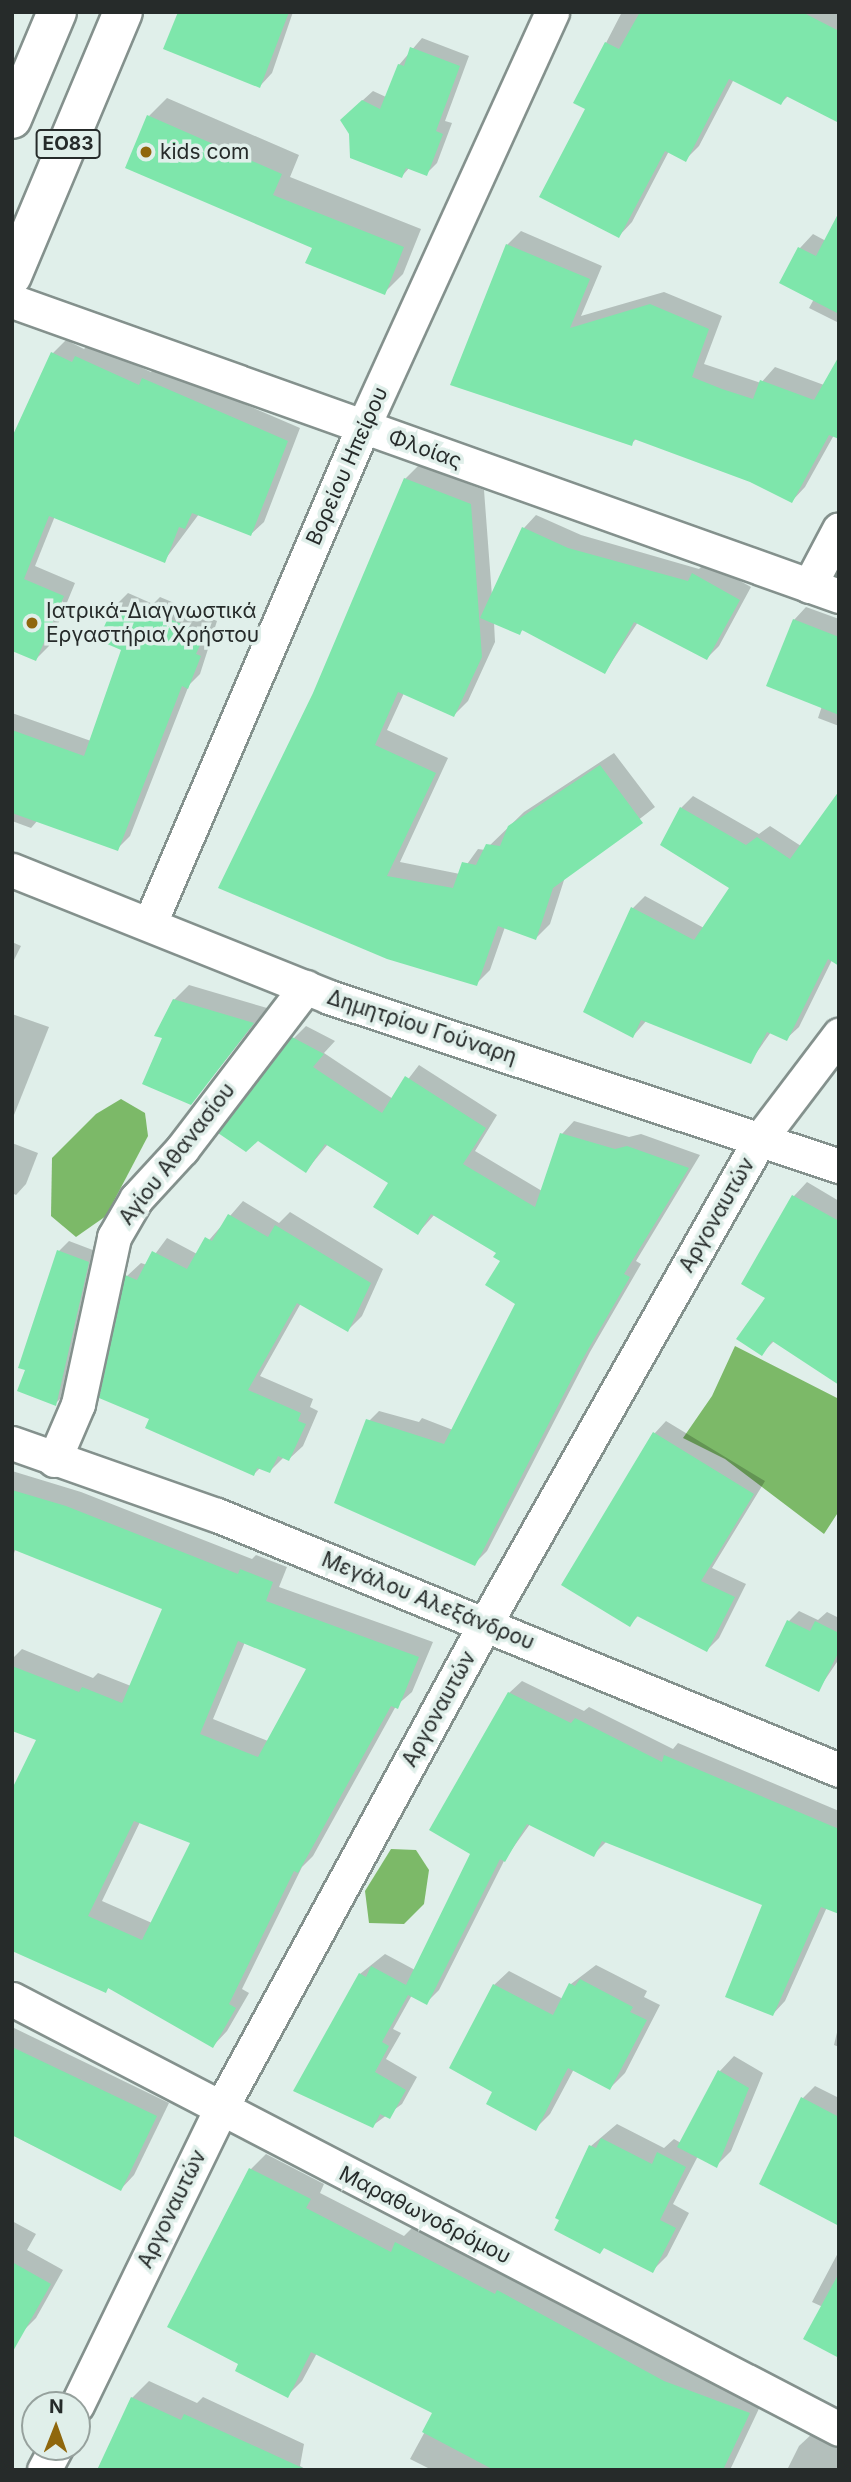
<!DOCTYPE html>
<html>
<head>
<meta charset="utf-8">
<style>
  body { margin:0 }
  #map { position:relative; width:851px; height:2482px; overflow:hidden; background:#e0efea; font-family:Inter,sans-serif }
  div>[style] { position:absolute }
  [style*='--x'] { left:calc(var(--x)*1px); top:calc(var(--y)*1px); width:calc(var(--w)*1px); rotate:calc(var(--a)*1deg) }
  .forest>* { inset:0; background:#7cb968 }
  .shadow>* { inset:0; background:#0003 }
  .building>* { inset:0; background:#7ee6ab }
  .roads { filter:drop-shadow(2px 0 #84918d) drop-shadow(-2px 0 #84918d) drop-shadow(0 2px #84918d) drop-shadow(0 -2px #84918d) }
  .minor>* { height:33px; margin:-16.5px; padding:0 16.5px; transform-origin:16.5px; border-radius:16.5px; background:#fff }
  .primary>* { height:38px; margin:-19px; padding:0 19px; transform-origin:19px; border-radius:19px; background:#fff }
  .dots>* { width:19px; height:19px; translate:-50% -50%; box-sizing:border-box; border:4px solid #e0efea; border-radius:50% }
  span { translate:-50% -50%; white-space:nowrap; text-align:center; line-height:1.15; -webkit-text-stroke:7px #e0efea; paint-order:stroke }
  .shield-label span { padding:2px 5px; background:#e0efea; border:2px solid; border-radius:5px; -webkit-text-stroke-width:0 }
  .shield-label { font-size:19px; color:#262b2a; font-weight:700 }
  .poi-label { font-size:21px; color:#262b2a }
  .left { translate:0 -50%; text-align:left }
  .street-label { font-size:21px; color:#262b2a }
  .frame { position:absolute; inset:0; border:14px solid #262b2a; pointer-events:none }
  .north { position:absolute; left:21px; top:2391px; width:70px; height:70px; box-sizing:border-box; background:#e0efea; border:2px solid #96a19d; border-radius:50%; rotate:1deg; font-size:19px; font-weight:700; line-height:28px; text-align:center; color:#262b2a }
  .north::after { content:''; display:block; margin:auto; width:24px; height:32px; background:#8f670d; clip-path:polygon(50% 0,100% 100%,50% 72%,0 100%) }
</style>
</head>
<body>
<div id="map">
  <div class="forest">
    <i style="clip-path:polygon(121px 1099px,145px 1113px,148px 1136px,106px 1216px,76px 1237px,51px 1216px,52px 1158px,96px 1114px)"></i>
    <i style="clip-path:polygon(735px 1346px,839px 1399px,839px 1511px,824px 1534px,725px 1459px,683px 1438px,712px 1396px)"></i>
    <i style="clip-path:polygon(391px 1849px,416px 1850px,429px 1870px,424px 1904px,404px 1924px,369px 1923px,365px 1891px)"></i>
  </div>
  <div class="shadow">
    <i style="clip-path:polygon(180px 12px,293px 12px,272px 73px,260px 86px)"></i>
    <i style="clip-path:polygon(622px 12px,839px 12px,839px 121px,788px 96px,781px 103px,734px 79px,699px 146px,686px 159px,669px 151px,632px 222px,619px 236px,587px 109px,575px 103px)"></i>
    <i style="clip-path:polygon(422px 38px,469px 56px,445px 121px,452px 123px,437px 163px,426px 174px,410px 167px,402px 176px,352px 110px,373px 91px,386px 97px,399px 65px)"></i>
    <i style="clip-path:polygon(167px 98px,299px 155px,290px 177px,421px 229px,403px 274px,384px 293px,149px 116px)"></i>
    <i style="clip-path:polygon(839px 216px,839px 323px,809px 308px,814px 299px,781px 282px,800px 248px,813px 234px,826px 241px)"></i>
    <i style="clip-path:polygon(521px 231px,602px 266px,581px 316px,664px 292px,722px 316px,704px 364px,761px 383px,775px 367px,824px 385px,834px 435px,805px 487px,792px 501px,750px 480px,637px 438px,631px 444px,507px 245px)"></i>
    <i style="clip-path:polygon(66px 340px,84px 349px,89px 344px,151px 372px,156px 366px,300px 428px,264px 522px,251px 534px,199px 514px,164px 561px,55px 516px,35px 566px,75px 583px,49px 646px,36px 659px,12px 649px,12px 441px,53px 353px)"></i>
    <i style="clip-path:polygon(419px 465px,484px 490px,492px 596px,524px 528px,536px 515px,581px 535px,699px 569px,706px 562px,751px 587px,719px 646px,707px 658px,638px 622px,605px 672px,524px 629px,519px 633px,494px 622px,495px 642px,468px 701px,454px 715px,404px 693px,387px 730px,448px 758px,400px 862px,460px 874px,478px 849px,485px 850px,524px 812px,614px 753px,655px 807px,565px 877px,550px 924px,536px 938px,505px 927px,490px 970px,476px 984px,388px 957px,314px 694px,405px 479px)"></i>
    <i style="clip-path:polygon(128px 593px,153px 604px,160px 597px,217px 621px,200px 674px,189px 685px,130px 836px,117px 849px,38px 820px,31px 828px,12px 821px,12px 713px,91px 741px,123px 649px,115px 606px)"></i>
    <i style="clip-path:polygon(806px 607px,839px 619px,839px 726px,818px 718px,822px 706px,794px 620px)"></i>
    <i style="clip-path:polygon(693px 796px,759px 834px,770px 826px,801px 846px,832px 960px,799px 1027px,786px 1039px,771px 1032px,750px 1062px,647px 1020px,633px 1036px,633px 908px,645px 896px,704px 928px,731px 888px,681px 808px)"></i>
    <i style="clip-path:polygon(12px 942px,21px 946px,12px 964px)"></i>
    <i style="clip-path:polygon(189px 985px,267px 1008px,191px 1103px,164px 1036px,174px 1000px)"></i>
    <i style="clip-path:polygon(12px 1014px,49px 1027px,12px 1120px)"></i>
    <i style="clip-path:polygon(306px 1026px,335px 1041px,324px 1053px,393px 1099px,419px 1065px,497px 1115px,475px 1151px,542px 1191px,562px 1134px,574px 1121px,629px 1137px,641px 1134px,700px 1155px,636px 1261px,641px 1264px,590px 1352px,487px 1551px,474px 1564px,366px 1424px,379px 1411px,419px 1422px,422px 1418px,453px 1430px,518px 1303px,499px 1252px,435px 1214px,418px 1233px,390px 1183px,328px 1144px,306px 1171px,293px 1039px)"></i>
    <i style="clip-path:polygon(12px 1143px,38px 1153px,26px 1184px,16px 1195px,12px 1193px)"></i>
    <i style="clip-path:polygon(807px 1182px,839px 1201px,839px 1383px,775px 1340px,761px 1354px,767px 1297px,794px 1196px)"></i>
    <i style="clip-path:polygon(243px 1201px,279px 1223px,290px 1212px,383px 1269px,362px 1316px,348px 1330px,301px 1303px,260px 1376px,313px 1399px,310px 1407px,318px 1411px,303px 1446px,289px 1459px,284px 1457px,270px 1471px,261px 1467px,254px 1474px,152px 1418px,127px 1276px,141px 1263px,147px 1265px,167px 1238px,197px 1254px)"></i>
    <i style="clip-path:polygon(69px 1241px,98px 1252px,65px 1394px,55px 1404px,59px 1251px)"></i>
    <i style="clip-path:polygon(666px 1421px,765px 1481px,712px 1568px,746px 1584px,719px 1638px,707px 1650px,639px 1615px,629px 1625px,654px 1434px)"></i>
    <i style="clip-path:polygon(evenodd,12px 1471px,81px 1492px,252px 1559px,256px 1555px,287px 1567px,279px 1587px,433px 1642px,412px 1692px,396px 1706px,313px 1856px,302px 1867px,242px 1989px,249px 1993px,227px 2031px,213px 2046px,109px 1987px,106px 1991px,38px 1739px,12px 1729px,12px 1659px,22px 1649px,93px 1678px,98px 1673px,131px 1686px,164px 1608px,16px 1548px,12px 1558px,12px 1471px,245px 1642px,309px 1668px,268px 1741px,213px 1719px,245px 1642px,12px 1471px,140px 1822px,193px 1842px,152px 1923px,102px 1901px,140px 1822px)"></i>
    <i style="clip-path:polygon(799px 1611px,818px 1620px,827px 1612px,839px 1618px,839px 1659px,818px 1690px,789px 1621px)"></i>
    <i style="clip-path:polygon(522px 1681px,584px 1711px,589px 1707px,673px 1749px,678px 1743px,839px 1811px,839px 1912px,827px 1907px,785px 2001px,773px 2014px,764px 1904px,607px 1841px,593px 1855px,530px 1824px,505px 1859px,439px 1990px,427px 2002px,412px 1995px,393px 2029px,401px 2033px,386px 2059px,417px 2077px,402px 2104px,372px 2126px,360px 1974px,385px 1954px,415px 1970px,472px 1853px,509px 1693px)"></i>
    <i style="clip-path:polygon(596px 1965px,647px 1991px,644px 1997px,660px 2005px,625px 2073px,610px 2088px,574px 2069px,550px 2114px,535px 2129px,495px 2091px,494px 1985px,509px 1971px,563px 1999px,571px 1984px)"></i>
    <i style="clip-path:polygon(839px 2024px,839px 2047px,834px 2045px)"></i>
    <i style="clip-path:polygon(12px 2027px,169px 2103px,134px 2175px,121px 2189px,12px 2135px)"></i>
    <i style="clip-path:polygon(734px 2056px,763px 2073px,731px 2151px,716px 2166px,698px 2156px,673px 2204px,689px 2213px,667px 2256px,652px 2271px,591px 2146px,617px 2124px,664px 2148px,674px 2139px,681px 2143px,720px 2071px)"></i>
    <i style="clip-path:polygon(815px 2086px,839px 2098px,839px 2224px,803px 2098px)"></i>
    <i style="clip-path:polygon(266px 2154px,324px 2184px,320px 2193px,404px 2236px,412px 2228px,510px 2279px,513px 2276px,680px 2366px,764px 2398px,730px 2470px,432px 2470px,410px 2459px,435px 2413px,317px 2353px,302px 2381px,287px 2396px,241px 2363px,169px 2326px,251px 2169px)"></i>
    <i style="clip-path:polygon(12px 2221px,36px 2234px,27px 2250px,63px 2270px,36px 2318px,23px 2331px,12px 2325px)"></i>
    <i style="clip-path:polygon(839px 2251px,839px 2357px,823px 2307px,812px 2302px)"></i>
    <i style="clip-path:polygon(149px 2381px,197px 2403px,203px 2397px,304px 2444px,300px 2466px,307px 2470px,99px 2470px,132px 2398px)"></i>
    <i style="clip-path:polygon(814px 2432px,839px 2443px,839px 2470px,787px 2470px,799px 2446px)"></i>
  </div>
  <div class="building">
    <i style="clip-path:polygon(178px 12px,289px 12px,260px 88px,163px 49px)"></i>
    <i style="clip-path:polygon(640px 12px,802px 12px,839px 31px,839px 123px,786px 96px,781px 105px,729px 79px,686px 162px,665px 151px,619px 238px,539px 197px,585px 109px,573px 103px,605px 42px,619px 49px)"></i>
    <i style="clip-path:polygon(410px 47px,460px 66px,436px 131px,443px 134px,427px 176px,406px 168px,402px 178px,350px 158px,349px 134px,340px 120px,362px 100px,380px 109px,398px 64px,404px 66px)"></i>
    <i style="clip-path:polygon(147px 115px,282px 174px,273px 195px,404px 247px,385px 295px,305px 263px,312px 248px,125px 168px)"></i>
    <i style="clip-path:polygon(839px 212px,839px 314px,779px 283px,798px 247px,816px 256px)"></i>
    <i style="clip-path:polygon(506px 244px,590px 279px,570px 328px,650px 304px,709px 329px,692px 377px,722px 389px,753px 399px,760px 380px,814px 400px,839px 356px,839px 439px,829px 435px,792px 503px,750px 482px,634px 439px,632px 446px,450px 385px)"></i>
    <i style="clip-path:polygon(51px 352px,72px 362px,75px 356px,139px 385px,142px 378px,288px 441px,251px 536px,192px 513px,185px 529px,179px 527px,165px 563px,49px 516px,24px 579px,64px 596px,36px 661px,12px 651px,12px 437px)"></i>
    <i style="clip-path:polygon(404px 478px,471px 504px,482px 657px,454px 717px,398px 692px,375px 745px,436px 773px,387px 876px,453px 888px,462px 862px,476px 865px,486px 844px,500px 846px,508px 826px,600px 765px,643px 823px,553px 888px,536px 940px,498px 926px,477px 986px,387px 959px,218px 888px,313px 693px)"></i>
    <i style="clip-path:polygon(522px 527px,568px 548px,688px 581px,692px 573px,740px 600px,707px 660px,634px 622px,605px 674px,522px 630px,520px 635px,480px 618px)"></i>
    <i style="clip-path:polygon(114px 605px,142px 617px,146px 609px,205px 634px,196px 654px,201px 656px,188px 689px,182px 686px,118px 851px,12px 813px,12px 730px,84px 756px,121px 650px,98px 640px)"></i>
    <i style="clip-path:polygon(793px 619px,839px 637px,839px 715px,766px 686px)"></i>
    <i style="clip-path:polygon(839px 791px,839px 966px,828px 959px,787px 1041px,767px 1032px,751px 1064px,641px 1020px,633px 1038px,583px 1012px,631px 907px,694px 940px,729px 888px,660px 845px,680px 807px,746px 845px,757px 837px,790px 859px)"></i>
    <i style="clip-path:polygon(173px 999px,254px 1023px,191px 1105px,142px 1084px,162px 1038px,154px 1036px)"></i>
    <i style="clip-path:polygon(292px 1037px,324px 1054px,313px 1067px,382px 1113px,405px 1076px,486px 1128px,463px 1164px,535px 1207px,560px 1133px,615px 1149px,627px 1146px,689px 1168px,624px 1274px,630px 1277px,578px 1367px,475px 1566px,334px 1503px,366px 1419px,444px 1444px,515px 1304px,485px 1285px,500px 1261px,493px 1257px,496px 1253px,431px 1214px,418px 1235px,373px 1207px,388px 1183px,325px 1144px,306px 1173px,258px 1141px,246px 1152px,218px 1133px)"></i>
    <i style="clip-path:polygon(792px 1195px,839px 1221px,839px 1385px,772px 1341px,762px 1356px,736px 1339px,765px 1298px,741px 1284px)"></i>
    <i style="clip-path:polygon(228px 1214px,268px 1237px,275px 1225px,371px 1283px,348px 1332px,297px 1303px,248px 1390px,301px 1413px,298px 1421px,306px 1424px,289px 1461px,278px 1456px,270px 1473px,257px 1468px,254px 1476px,145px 1428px,149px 1419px,99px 1398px,125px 1275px,137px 1280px,152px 1251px,187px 1269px,205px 1237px,212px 1241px)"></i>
    <i style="clip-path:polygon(57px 1250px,89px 1262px,56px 1406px,17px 1391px,25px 1370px,18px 1368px)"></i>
    <i style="clip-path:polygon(653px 1432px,754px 1494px,701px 1581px,735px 1597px,707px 1652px,637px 1616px,630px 1627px,561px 1585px)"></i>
    <i style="clip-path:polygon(evenodd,12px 1490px,66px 1506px,238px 1574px,240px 1569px,273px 1582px,266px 1601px,419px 1657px,398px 1709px,391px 1706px,298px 1873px,294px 1871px,229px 2004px,236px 2008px,213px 2048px,108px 1988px,106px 1993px,12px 1951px,12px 1789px,36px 1740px,12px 1731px,12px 1666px,79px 1692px,82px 1687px,122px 1703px,162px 1609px,12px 1549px,12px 1490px,238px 1641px,306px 1669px,258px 1757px,200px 1734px,238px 1641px,12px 1490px,134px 1821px,190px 1843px,142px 1940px,88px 1916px,134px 1821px)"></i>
    <i style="clip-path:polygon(787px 1620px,810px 1631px,815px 1621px,839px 1633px,839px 1651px,819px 1692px,765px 1666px)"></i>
    <i style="clip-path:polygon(508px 1692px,571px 1723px,575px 1718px,662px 1762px,664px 1755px,839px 1829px,839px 1914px,821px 1907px,773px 2016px,725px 1997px,762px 1905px,602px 1841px,594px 1857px,527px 1824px,505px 1862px,500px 1859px,427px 2005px,408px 1995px,382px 2042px,389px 2046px,375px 2072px,406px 2090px,390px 2119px,380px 2114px,373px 2128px,293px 2091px,359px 1973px,366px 1977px,371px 1966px,406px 1985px,470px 1854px,429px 1830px)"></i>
    <i style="clip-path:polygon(580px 1979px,633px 2007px,630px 2012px,647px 2020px,610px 2090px,568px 2068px,536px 2131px,486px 2104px,492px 2092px,449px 2068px,493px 1984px,553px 2015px,569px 1983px,575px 1986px)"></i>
    <i style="clip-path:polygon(12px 2047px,157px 2116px,121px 2191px,12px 2135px)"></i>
    <i style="clip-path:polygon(718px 2070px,749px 2088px,717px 2168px,677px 2147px)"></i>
    <i style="clip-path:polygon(801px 2097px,839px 2117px,839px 2226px,759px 2184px)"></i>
    <i style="clip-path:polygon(601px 2138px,652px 2164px,657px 2152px,686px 2167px,660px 2220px,676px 2228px,653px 2273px,604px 2248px,600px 2254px,554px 2230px,559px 2220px,555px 2218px,589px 2145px,596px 2148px)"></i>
    <i style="clip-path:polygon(249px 2168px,311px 2199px,306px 2208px,391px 2252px,395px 2242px,495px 2294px,497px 2290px,664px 2381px,750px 2413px,723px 2470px,494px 2470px,422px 2432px,432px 2413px,311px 2352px,288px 2398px,235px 2371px,238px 2364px,167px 2327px)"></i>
    <i style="clip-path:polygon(12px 2262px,51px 2284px,12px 2353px)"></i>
    <i style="clip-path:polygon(839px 2273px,839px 2358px,803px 2339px)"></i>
    <i style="clip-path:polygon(131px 2397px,181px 2420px,184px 2414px,307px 2470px,97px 2470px)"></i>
  </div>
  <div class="roads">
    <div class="minor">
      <i style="--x:12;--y:301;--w:878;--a:19.63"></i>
      <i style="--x:809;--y:586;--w:64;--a:-62.2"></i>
      <i style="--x:12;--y:870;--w:341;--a:21.8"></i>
      <i style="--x:329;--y:997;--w:537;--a:18.33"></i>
      <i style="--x:150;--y:923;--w:540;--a:-66.76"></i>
      <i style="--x:363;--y:427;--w:456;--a:-65.5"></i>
      <i style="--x:12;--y:1443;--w:217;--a:19.4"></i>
      <i style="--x:217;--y:1515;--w:672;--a:22.29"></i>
      <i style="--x:54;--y:1460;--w:61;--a:-66.8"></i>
      <i style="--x:78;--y:1404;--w:171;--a:-77.8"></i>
      <i style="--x:114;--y:1237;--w:44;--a:-59.9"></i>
      <i style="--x:136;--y:1199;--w:68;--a:-47.4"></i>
      <i style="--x:182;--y:1149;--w:204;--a:-52.6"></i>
      <i style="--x:12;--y:1999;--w:932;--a:27.47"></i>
      <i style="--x:77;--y:2405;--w:328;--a:-64.1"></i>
      <i style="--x:220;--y:2110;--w:554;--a:-61.4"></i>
      <i style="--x:485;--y:1624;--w:558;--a:-60.45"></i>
      <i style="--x:760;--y:1139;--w:131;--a:-52.8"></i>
      <i style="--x:44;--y:2470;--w:26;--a:-62"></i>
    </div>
    <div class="primary">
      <i style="--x:12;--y:119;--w:116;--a:-67.2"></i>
      <i style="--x:12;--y:276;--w:286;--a:-67.2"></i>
    </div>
  </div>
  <div class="dots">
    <i style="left:146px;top:152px;background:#8f670d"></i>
    <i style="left:32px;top:623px;background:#8f670d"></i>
  </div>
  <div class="shield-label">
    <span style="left:68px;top:144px">ΕΟ83</span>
  </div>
  <div class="poi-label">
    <span class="left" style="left:160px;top:152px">kids com</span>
    <span class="left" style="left:46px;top:623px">Ιατρικά-Διαγνωστικά<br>Εργαστήρια Χρήστου</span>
  </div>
  <div class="street-label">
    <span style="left:425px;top:449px;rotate:20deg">Φλοίας</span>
    <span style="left:347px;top:466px;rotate:-66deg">Βορείου Ηπείρου</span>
    <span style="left:422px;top:1027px;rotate:18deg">Δημητρίου Γούναρη</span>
    <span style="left:177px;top:1154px;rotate:-52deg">Αγίου Αθανασίου</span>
    <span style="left:717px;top:1215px;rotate:-60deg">Αργοναυτών</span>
    <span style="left:428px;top:1601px;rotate:22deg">Μεγάλου Αλεξάνδρου</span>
    <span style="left:439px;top:1709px;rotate:-61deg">Αργοναυτών</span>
    <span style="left:172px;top:2209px;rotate:-64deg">Αργοναυτών</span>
    <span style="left:425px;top:2215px;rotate:27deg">Μαραθωνοδρόμου</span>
  </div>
  <div class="frame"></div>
  <div class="north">N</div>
</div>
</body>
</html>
